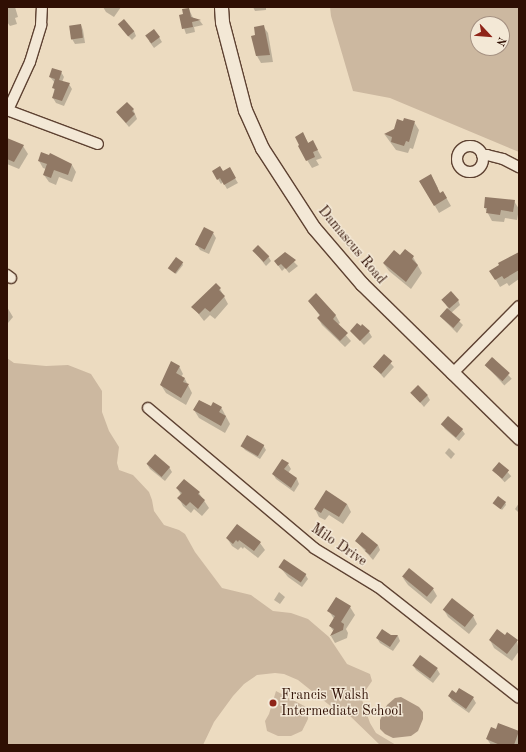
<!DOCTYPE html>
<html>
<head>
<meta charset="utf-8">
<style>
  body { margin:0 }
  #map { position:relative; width:526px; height:752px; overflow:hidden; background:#ecdbc0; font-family:"Old Standard TT",serif }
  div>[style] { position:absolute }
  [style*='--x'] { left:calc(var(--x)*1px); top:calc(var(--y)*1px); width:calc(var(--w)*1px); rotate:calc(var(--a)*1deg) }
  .green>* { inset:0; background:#ccb8a0 }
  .water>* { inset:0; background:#ac9680 }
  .shadow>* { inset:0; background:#0003; transform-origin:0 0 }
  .building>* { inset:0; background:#917965; transform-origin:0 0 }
  .roads { filter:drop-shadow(1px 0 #5e4232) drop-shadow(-1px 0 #5e4232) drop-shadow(0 1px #5e4232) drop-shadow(0 -1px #5e4232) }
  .minor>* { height:10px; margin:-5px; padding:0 5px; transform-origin:5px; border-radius:5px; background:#f3e8d6 }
  .minor>.ring { margin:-5px; padding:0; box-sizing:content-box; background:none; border:10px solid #f3e8d6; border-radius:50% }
  .tertiary>* { height:13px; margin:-6.5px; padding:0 6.5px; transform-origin:6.5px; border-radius:6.5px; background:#f3e8d6 }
  .dots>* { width:11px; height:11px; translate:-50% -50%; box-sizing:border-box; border:2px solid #f3e8d6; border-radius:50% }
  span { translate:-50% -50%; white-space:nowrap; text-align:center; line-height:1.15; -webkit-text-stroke:3px #f3e8d6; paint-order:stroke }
  .street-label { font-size:14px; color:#2f0f03 }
  .poi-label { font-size:14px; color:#2f0f03 }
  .left { translate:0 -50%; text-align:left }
  .frame { position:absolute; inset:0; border:8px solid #2f0f03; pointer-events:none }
  .north { position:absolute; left:470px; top:16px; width:40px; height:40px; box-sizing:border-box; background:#f3e8d6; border:1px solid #a59182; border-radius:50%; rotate:116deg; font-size:11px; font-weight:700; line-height:16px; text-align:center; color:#2f0f03 }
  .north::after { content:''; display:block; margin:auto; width:14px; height:18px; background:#8f2418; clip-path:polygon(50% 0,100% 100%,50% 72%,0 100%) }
</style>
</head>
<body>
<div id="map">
  <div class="green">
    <i style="clip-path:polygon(evenodd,330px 7px,519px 7px,519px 152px,390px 98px,353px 91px,331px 16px,330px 7px,478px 24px,502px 24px,502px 48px,478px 48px,478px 24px)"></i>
    <i style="clip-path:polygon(7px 358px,14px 363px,46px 366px,68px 365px,91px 374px,102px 391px,102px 412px,109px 431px,119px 447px,117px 463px,119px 470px,133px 475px,149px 492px,152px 500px,154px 511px,164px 525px,179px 530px,185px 534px,195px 552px,222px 588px,251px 595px,273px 611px,291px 613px,308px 619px,329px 637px,347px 664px,370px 674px,372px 681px,361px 697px,370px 723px,376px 733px,396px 745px,380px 745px,350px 716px,338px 712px,298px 680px,284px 674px,275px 673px,257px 675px,244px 684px,233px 696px,214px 722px,203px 745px,7px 745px)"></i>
    <i style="clip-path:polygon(276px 691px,308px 708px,308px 719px,302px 731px,291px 736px,278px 736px,267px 731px,265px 721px,269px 714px)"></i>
  </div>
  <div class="water">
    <i style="clip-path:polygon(401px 697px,419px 707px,423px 712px,423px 719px,418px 731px,411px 736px,393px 738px,385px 734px,380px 729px,380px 720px,387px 705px,395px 698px)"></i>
  </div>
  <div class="shadow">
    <i style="clip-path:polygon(7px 7px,15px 7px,18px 17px,15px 18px,17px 24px,10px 26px,7px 22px)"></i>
    <i style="clip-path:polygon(103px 7px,121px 7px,114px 17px,106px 12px)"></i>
    <i style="clip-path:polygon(253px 7px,266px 7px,266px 10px,255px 11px)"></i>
    <i style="clip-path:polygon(189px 9px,193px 18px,200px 21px,203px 25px,194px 27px,195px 32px,186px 34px,180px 16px,184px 15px)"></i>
    <i style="clip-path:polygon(81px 25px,83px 30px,85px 43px,75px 44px,72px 39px)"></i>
    <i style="clip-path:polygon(263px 26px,268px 33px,273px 62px,261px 63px,257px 56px,256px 36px)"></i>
    <i style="clip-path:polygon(122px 29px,134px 31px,136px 36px,132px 40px)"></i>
    <i style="clip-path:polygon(159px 37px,162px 42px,154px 48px,149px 41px)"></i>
    <i style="clip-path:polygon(61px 72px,64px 77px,62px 82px,69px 84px,72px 89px,64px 106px,56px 103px,53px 98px,55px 83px,50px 77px)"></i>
    <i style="clip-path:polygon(133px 109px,137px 119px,129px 127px,117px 113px)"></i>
    <i style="clip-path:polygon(404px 122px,414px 122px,419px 130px,413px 149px,410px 148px,408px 153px,396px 150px,385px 135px,395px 130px)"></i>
    <i style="clip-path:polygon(303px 134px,309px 144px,317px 149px,322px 158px,316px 160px,319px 165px,312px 168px,299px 147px)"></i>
    <i style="clip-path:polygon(7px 139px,23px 146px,28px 154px,19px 169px,7px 164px)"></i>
    <i style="clip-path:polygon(39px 161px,72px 165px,76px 172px,72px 182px,59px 177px,56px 185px,49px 182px,44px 175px,46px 169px,43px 168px)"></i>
    <i style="clip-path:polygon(229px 169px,238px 183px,227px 189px,223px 182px,221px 184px,213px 171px,222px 173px)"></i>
    <i style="clip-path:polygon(431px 175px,438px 188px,437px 189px,440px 194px,443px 192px,451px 206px,439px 213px,421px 181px)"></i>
    <i style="clip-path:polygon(514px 201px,519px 209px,517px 220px,505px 218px,504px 222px,492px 221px,485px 208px)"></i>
    <i style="clip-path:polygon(213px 233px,216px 238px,209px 254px,200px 250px,197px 245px)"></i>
    <i style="clip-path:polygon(254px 251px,268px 256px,271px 261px,266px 266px)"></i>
    <i style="clip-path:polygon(285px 253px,298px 266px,289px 273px,285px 268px,282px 271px,275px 261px)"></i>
    <i style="clip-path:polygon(519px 253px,519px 279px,509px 286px,507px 283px,500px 287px,491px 271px)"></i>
    <i style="clip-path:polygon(400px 256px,413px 257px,422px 273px,411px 289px,389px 271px,384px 264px)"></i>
    <i style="clip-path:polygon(182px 263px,183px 265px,176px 274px,169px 268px)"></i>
    <i style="clip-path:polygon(216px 285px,220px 289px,228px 304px,215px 319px,210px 315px,204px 321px,193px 307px)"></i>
    <i style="clip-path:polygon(316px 294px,336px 316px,340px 323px,337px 325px,351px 341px,345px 347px,322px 325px,318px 318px,320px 316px,309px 301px)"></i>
    <i style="clip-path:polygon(443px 300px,458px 300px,460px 305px,451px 313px,463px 325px,457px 333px,440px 316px,448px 308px)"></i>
    <i style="clip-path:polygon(7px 307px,13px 317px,8px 323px,7px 322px)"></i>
    <i style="clip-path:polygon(351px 331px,369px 332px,372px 337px,364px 345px)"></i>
    <i style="clip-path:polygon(384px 356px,394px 367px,384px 378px,374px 367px)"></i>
    <i style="left:493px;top:358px;width:28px;height:10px;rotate:48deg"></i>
    <i style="clip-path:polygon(179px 366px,183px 374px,181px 377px,185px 379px,192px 393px,186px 405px,166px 393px,161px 385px)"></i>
    <i style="clip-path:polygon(412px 393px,427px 395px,430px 400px,424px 407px)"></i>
    <i style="clip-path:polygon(221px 407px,230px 424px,225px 433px,199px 418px,194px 410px)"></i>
    <i style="clip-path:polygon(442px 424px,462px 430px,465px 434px,459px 441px,445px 429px)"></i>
    <i style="clip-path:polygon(263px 445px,266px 450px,260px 459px,245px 450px,242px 446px)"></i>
    <i style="clip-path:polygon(449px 448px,455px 454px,451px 459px,445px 453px)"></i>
    <i style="left:499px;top:463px;width:18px;height:9px;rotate:47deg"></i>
    <i style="clip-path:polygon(147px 464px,169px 467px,172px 472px,165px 481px,150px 469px)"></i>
    <i style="clip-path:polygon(288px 464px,291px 469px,288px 473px,297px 479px,299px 484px,294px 492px,276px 479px,273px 474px)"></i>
    <i style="clip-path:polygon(177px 488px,199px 493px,209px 508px,202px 516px,194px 509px,191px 513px,183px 506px,179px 498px,181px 495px)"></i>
    <i style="clip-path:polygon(505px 502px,506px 505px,502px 510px,494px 503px)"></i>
    <i style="clip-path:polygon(519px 503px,519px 513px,515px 509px)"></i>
    <i style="clip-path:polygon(347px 504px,351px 512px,343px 524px,329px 515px,325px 520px,319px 517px,315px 509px)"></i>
    <i style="clip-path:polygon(227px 538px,260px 543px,265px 550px,258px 558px,244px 547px,243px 549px,241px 547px,238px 550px,232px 546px)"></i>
    <i style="clip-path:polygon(356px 541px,378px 545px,380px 550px,373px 560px)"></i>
    <i style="clip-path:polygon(280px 567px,305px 574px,308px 579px,302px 587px,288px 577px)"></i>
    <i style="clip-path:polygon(403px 578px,433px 589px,437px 596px,431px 604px,408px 585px)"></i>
    <i style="clip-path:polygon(279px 592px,285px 597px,280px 604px,274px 600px)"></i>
    <i style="clip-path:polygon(336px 598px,350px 607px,355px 615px,346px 629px,348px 633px,347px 638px,335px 643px,331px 636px,334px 632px,330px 626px,334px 619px,329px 611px)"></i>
    <i style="clip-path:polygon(444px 610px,473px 616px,477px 624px,469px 634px,448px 617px)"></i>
    <i style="clip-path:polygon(391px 636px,398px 636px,400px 641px,393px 651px,380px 643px,377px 638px)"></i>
    <i style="clip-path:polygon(490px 640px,517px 641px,519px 651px,512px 661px,494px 648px)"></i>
    <i style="clip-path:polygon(413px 665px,437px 669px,440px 674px,433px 683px,416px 670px)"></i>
    <i style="clip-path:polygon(456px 694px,473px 698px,476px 703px,469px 713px,452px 701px,449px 696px)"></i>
    <i style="clip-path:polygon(499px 724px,519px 732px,519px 745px,491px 745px,487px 739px,496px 730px)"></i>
  </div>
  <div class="building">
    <i style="clip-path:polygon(189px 8px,191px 17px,201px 20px,192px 22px,193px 27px,182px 29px,179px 15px,183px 14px,182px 9px)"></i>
    <i style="left:124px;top:19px;width:16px;height:8px;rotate:50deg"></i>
    <i style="left:81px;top:24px;width:14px;height:12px;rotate:82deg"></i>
    <i style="clip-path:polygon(264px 25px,270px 55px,256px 56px,251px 36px,255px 35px,254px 27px)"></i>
    <i style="left:154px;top:29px;width:10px;height:11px;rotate:53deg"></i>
    <i style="clip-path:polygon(52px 68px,62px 71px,59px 80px,70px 83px,62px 101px,52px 98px,55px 89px,52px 88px,55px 79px,49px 77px)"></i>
    <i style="clip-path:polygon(127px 102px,134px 109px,132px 111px,135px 114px,126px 123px,116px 112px)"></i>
    <i style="clip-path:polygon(404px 118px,415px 121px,409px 142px,406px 141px,404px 146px,391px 142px,392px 137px,384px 134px,394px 129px,397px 119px,403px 121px)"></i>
    <i style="clip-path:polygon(303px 132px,308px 143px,313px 140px,318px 150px,313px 152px,315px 157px,306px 161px,298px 146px,299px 145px,295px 137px)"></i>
    <i style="clip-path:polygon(7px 138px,24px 145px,14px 162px,7px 159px)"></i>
    <i style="clip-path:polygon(41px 152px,49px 155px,50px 153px,72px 164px,68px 175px,54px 170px,51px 178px,43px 175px,47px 164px,38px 161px)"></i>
    <i style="clip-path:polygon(220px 166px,223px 171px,230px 167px,236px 178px,224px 185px,220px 178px,217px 180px,212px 171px)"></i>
    <i style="clip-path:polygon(431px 174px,440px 193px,443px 191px,447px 198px,434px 206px,419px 181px)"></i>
    <i style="clip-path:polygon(485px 197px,515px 200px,513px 212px,501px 210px,500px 215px,486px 213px,487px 208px,484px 208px)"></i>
    <i style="left:204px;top:227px;width:11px;height:20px;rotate:27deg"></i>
    <i style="left:258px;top:245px;width:16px;height:8px;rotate:45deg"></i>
    <i style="clip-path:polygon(405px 249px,414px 256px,412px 259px,418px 265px,406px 282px,383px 263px,394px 250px,400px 255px)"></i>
    <i style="clip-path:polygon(285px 252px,296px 260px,286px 269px,281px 264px,278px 266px,274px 261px)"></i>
    <i style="clip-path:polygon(519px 252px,519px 270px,504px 279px,502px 276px,495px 280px,489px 271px,499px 265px,498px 263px)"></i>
    <i style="left:176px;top:257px;width:9px;height:14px;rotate:36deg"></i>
    <i style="clip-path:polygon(216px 283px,221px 288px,219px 290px,225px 296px,210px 312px,205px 308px,199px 314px,191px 307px)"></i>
    <i style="left:451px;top:291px;width:12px;height:13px;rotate:48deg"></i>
    <i style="clip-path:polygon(316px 293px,336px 315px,333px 319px,348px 333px,340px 341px,317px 318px,320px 315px,308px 301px)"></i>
    <i style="left:447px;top:308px;width:18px;height:11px;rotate:41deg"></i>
    <i style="clip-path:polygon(357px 323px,361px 326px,362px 324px,370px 331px,360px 341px,350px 331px)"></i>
    <i style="left:384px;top:354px;width:11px;height:17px;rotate:41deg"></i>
    <i style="left:492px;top:357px;width:24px;height:11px;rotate:42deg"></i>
    <i style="clip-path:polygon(171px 361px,180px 366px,176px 373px,185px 378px,183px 382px,189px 384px,181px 398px,160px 385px)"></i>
    <i style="left:418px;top:385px;width:14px;height:11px;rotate:45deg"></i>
    <i style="clip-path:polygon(199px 400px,211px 406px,213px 402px,222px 407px,219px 412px,226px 416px,221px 426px,193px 410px)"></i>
    <i style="left:448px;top:416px;width:20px;height:11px;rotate:41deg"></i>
    <i style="left:247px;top:435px;width:20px;height:13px;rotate:30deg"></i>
    <i style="left:155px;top:454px;width:20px;height:13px;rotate:41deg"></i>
    <i style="clip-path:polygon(282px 459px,289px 463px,284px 469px,297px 478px,291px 488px,272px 474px)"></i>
    <i style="left:499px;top:462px;width:13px;height:11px;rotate:39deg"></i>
    <i style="clip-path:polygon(184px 479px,200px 492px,198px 494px,205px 500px,198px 509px,190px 502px,186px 506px,177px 498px,182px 493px,176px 488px)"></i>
    <i style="clip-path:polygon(326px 490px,347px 504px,339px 517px,324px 508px,321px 513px,314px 509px)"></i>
    <i style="left:498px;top:496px;width:10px;height:9px;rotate:37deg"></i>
    <i style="clip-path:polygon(237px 524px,261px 542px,254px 551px,239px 540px,238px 542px,236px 540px,233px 544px,226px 538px)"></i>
    <i style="clip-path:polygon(362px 532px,378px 545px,370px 555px,365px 551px,366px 550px,355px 541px)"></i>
    <i style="left:284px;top:559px;width:27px;height:10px;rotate:34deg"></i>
    <i style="left:409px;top:568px;width:32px;height:11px;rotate:39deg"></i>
    <i style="clip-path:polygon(336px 597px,351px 606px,341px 622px,344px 624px,343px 630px,330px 636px,334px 629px,329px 626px,335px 616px,327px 611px)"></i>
    <i style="left:452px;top:598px;width:28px;height:15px;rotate:38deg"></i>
    <i style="clip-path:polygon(382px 629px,391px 635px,398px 635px,390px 647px,376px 638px)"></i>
    <i style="clip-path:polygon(497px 629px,505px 635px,507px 632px,518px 640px,507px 654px,489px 640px)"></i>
    <i style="left:420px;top:655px;width:22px;height:13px;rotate:36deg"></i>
    <i style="clip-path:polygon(459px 688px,474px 697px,466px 709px,448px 696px,452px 690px,456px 693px)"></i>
    <i style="clip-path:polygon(498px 723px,519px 731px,514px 745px,500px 745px,486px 739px,491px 727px,496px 729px)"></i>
  </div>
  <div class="roads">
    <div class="minor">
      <i style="--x:7;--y:110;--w:97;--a:20.5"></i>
      <i style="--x:8;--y:110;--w:53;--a:-65.4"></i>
      <i style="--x:30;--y:62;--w:39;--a:-73"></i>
      <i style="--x:41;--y:25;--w:18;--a:-87"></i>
      <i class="ring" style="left:457px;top:146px;width:16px;height:16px"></i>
      <i style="--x:482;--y:155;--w:5;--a:0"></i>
      <i style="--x:487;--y:155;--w:16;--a:14"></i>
      <i style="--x:503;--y:159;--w:18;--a:27"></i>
      <i style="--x:7;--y:275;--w:5;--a:37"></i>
      <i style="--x:452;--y:374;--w:95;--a:-45.4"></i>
      <i style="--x:148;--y:408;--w:217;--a:40.1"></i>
      <i style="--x:314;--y:548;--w:75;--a:31.4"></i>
      <i style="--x:378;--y:587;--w:179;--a:38.2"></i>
    </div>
    <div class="tertiary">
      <i style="--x:221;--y:7;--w:15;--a:86"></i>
      <i style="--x:222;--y:22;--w:91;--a:75.4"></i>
      <i style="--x:245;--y:110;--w:42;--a:65.9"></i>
      <i style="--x:262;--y:148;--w:95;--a:57"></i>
      <i style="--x:314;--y:228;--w:74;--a:49.4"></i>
      <i style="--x:362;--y:284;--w:220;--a:44.4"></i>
    </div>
  </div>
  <div class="dots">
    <i style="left:273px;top:703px;background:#8f2418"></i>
  </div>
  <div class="street-label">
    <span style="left:352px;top:245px;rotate:50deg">Damascus Road</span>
    <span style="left:339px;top:545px;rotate:34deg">Milo Drive</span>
  </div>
  <div class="poi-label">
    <span class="left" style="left:281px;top:703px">Francis Walsh<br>Intermediate School</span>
  </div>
  <div class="frame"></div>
  <div class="north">N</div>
</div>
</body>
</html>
